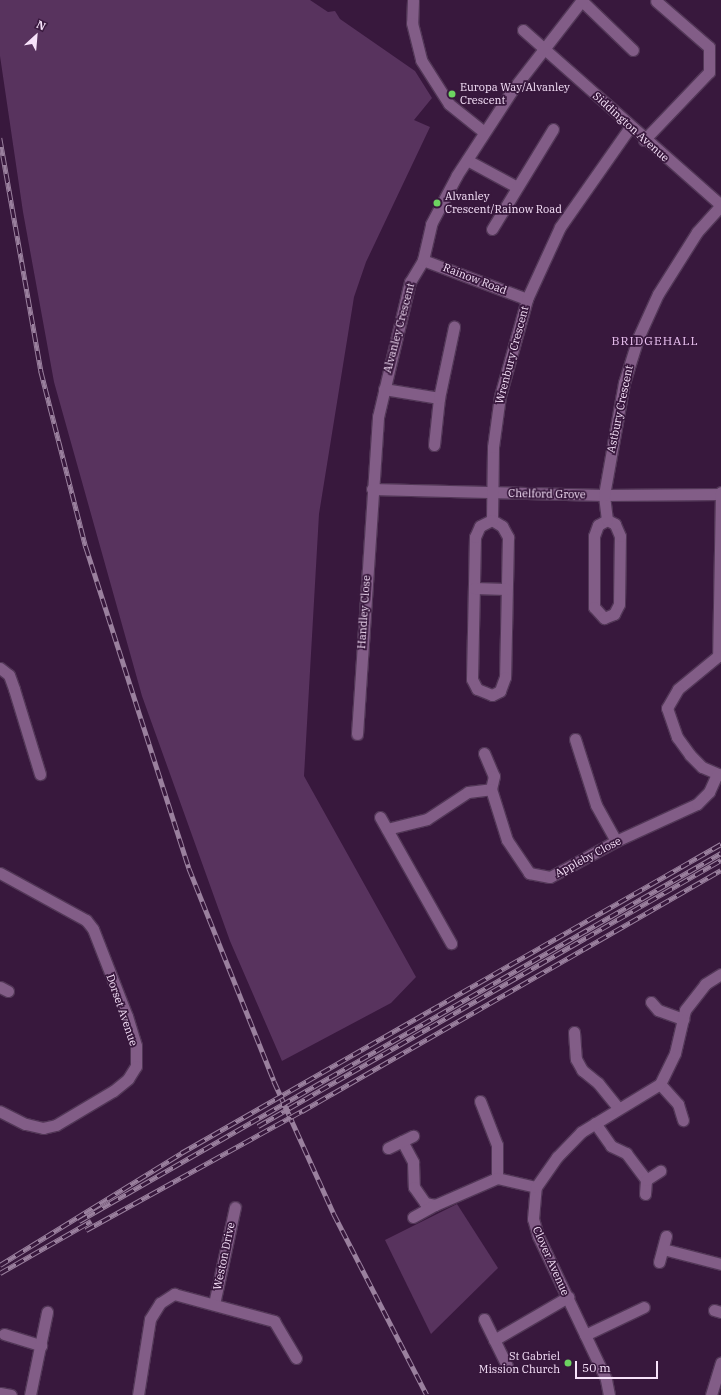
<!DOCTYPE html>
<html>
<head>
<meta charset="utf-8">
<style>
  body { margin:0 }
  #map { position:relative; width:721px; height:1395px; overflow:hidden; background:#38183d; font-family:"IBM Plex Serif",serif }
  div>[style] { position:absolute }
  [style*='--x'] { left:calc(var(--x)*1px); top:calc(var(--y)*1px); width:calc(var(--w)*1px); rotate:calc(var(--a)*1deg) }
  .green>* { inset:0; background:#58335e }
  .roads { filter:drop-shadow(1px 0 #523757) drop-shadow(-1px 0 #523757) drop-shadow(0 1px #523757) drop-shadow(0 -1px #523757) }
  .minor>* { height:11px; margin:-5.5px; padding:0 5.5px; transform-origin:5.5px; border-radius:5.5px; background:#825d87 }
  .rail>* { height:4.5px; margin-top:-2.25px; transform-origin:0; background:repeating-linear-gradient(90deg,#38183d 0 9px,#9a809e 0 18px); box-sizing:border-box; border-block:1px solid #9a809e }
  .dots>* { width:11px; height:11px; translate:-50% -50%; box-sizing:border-box; border:2px solid #38183d; border-radius:50% }
  span { translate:-50% -50%; white-space:nowrap; text-align:center; line-height:1.15; -webkit-text-stroke:3.5px #38183d; paint-order:stroke }
  .poi-label { font-size:11px; color:#f7e2fa }
  .left { translate:0 -50%; text-align:left }
  .right { translate:-100% -50%; text-align:right }
  .street-label { font-size:11px; color:#f7e2fa }
  .neighbourhood-label { font-size:12px; color:#eac1f1; letter-spacing:1px }
  .north { position:absolute; left:16px; top:16px; width:40px; height:40px; -webkit-text-stroke:3px #38183d; paint-order:stroke; rotate:26deg; font-size:11px; font-weight:700; line-height:16px; text-align:center; color:#f7e2fa }
  .north::after { content:''; display:block; margin:auto; width:14px; height:18px; background:#f7e2fa; clip-path:polygon(50% 0,100% 100%,50% 72%,0 100%) }
  .scale { position:absolute; left:575px; top:1361px; width:83px; height:18px; box-sizing:border-box; border:2px solid #f7e2fa; border-top:0; padding-left:5px; font-size:12px; line-height:14px; white-space:nowrap; color:#f7e2fa; -webkit-text-stroke:3px #38183d; paint-order:stroke }
</style>
</head>
<body>
<div id="map">
  <div class="green">
    <i style="clip-path:polygon(0 0,310px 0,328px 12px,335px 11px,340px 19px,415px 71px,432px 98px,414px 120px,430px 127px,366px 262px,354px 297px,319px 514px,304px 776px,416px 977px,391px 1003px,282px 1061px,230px 941px,142px 696px,54px 382px,23px 212px,0 56px)"></i>
    <i style="clip-path:polygon(457px 1204px,498px 1268px,431px 1334px,385px 1240px)"></i>
  </div>
  <div class="roads">
    <div class="minor">
      <i style="--x:413;--y:0;--w:23;--a:92"></i>
      <i style="--x:412;--y:23;--w:38;--a:76"></i>
      <i style="--x:421;--y:60;--w:52;--a:57.5"></i>
      <i style="--x:449;--y:104;--w:45;--a:38.7"></i>
      <i style="--x:581;--y:0;--w:72;--a:43.9"></i>
      <i style="--x:523;--y:30;--w:264;--a:41.5"></i>
      <i style="--x:644;--y:140;--w:94;--a:-46.3"></i>
      <i style="--x:709;--y:72;--w:25;--a:-90"></i>
      <i style="--x:709;--y:47;--w:70;--a:-139"></i>
      <i style="--x:467;--y:160;--w:55;--a:28.4"></i>
      <i style="--x:492;--y:229;--w:117;--a:-58.6"></i>
      <i style="--x:423;--y:260;--w:111;--a:20.6"></i>
      <i style="--x:384;--y:389;--w:56;--a:9.3"></i>
      <i style="--x:434;--y:445;--w:47;--a:-83.9"></i>
      <i style="--x:439;--y:398;--w:73;--a:-78.1"></i>
      <i style="--x:372;--y:489;--w:232;--a:1.5"></i>
      <i style="--x:604;--y:495;--w:117;--a:-0.5"></i>
      <i style="--x:721;--y:492;--w:164;--a:91"></i>
      <i style="--x:718;--y:656;--w:52;--a:140.5"></i>
      <i style="--x:678;--y:689;--w:22;--a:120"></i>
      <i style="--x:667;--y:708;--w:31;--a:71"></i>
      <i style="--x:677;--y:737;--w:22;--a:54"></i>
      <i style="--x:690;--y:755;--w:17;--a:45"></i>
      <i style="--x:702;--y:767;--w:21;--a:23"></i>
      <i style="--x:492;--y:520;--w:73;--a:-89.2"></i>
      <i style="--x:493;--y:447;--w:51;--a:-82.2"></i>
      <i style="--x:500;--y:396;--w:101;--a:-74.4"></i>
      <i style="--x:527;--y:299;--w:79;--a:-65.4"></i>
      <i style="--x:560;--y:227;--w:122;--a:-55"></i>
      <i style="--x:492;--y:520;--w:12;--a:31"></i>
      <i style="--x:502;--y:526;--w:13;--a:61"></i>
      <i style="--x:508;--y:537;--w:140;--a:91.2"></i>
      <i style="--x:505;--y:677;--w:15;--a:110"></i>
      <i style="--x:500;--y:691;--w:9;--a:153"></i>
      <i style="--x:492;--y:695;--w:16;--a:-158"></i>
      <i style="--x:477;--y:689;--w:11;--a:-117"></i>
      <i style="--x:472;--y:679;--w:142;--a:-88.8"></i>
      <i style="--x:475;--y:537;--w:12;--a:-66"></i>
      <i style="--x:480;--y:526;--w:13;--a:-27"></i>
      <i style="--x:607;--y:520;--w:10;--a:151"></i>
      <i style="--x:598;--y:525;--w:12;--a:110"></i>
      <i style="--x:594;--y:536;--w:71;--a:90"></i>
      <i style="--x:594;--y:607;--w:15;--a:48"></i>
      <i style="--x:604;--y:618;--w:11;--a:-22"></i>
      <i style="--x:614;--y:614;--w:11;--a:-63"></i>
      <i style="--x:619;--y:604;--w:68;--a:-89.2"></i>
      <i style="--x:620;--y:536;--w:13;--a:-113"></i>
      <i style="--x:615;--y:524;--w:9;--a:-153"></i>
      <i style="--x:607;--y:520;--w:25;--a:-97"></i>
      <i style="--x:604;--y:495;--w:114;--a:-79.9"></i>
      <i style="--x:624;--y:383;--w:47;--a:-72.7"></i>
      <i style="--x:638;--y:338;--w:48;--a:-65.6"></i>
      <i style="--x:658;--y:294;--w:73;--a:-57.8"></i>
      <i style="--x:697;--y:232;--w:36;--a:-48"></i>
      <i style="--x:474;--y:588;--w:32;--a:2"></i>
      <i style="--x:0;--y:668;--w:11;--a:38"></i>
      <i style="--x:9;--y:675;--w:15;--a:70"></i>
      <i style="--x:14;--y:689;--w:89;--a:73"></i>
      <i style="--x:357;--y:734;--w:318;--a:-86.2"></i>
      <i style="--x:378;--y:417;--w:139;--a:-76.7"></i>
      <i style="--x:410;--y:282;--w:26;--a:-59"></i>
      <i style="--x:423;--y:260;--w:37;--a:-77"></i>
      <i style="--x:431;--y:224;--w:55;--a:-62"></i>
      <i style="--x:457;--y:175;--w:103;--a:-56.9"></i>
      <i style="--x:513;--y:89;--w:113;--a:-52.2"></i>
      <i style="--x:575;--y:739;--w:69;--a:72.3"></i>
      <i style="--x:596;--y:805;--w:41;--a:60.9"></i>
      <i style="--x:484;--y:753;--w:25;--a:67"></i>
      <i style="--x:494;--y:776;--w:13;--a:103"></i>
      <i style="--x:380;--y:817;--w:145;--a:60.6"></i>
      <i style="--x:387;--y:829;--w:41;--a:-14"></i>
      <i style="--x:427;--y:819;--w:49;--a:-33.4"></i>
      <i style="--x:468;--y:792;--w:23;--a:-7"></i>
      <i style="--x:491;--y:789;--w:53;--a:72.6"></i>
      <i style="--x:507;--y:840;--w:40;--a:56"></i>
      <i style="--x:529;--y:873;--w:21;--a:11"></i>
      <i style="--x:550;--y:877;--w:75;--a:-28.6"></i>
      <i style="--x:616;--y:841;--w:89;--a:-24.6"></i>
      <i style="--x:697;--y:804;--w:17;--a:-45"></i>
      <i style="--x:709;--y:792;--w:20;--a:-66"></i>
      <i style="--x:0;--y:873;--w:98;--a:28.7"></i>
      <i style="--x:86;--y:920;--w:11;--a:52"></i>
      <i style="--x:93;--y:929;--w:93;--a:68.7"></i>
      <i style="--x:127;--y:1016;--w:31;--a:73"></i>
      <i style="--x:136;--y:1046;--w:20;--a:90"></i>
      <i style="--x:136;--y:1066;--w:15;--a:122"></i>
      <i style="--x:128;--y:1079;--w:19;--a:141"></i>
      <i style="--x:113;--y:1091;--w:66;--a:149.2"></i>
      <i style="--x:56;--y:1125;--w:13;--a:167"></i>
      <i style="--x:43;--y:1128;--w:18;--a:-167"></i>
      <i style="--x:25;--y:1124;--w:28;--a:-153"></i>
      <i style="--x:0;--y:987;--w:9;--a:27"></i>
      <i style="--x:651;--y:1002;--w:11;--a:49"></i>
      <i style="--x:658;--y:1010;--w:27;--a:20"></i>
      <i style="--x:574;--y:1032;--w:27;--a:86"></i>
      <i style="--x:576;--y:1059;--w:13;--a:61"></i>
      <i style="--x:582;--y:1070;--w:21;--a:39"></i>
      <i style="--x:598;--y:1083;--w:32;--a:51"></i>
      <i style="--x:660;--y:1084;--w:27;--a:48"></i>
      <i style="--x:678;--y:1104;--w:17;--a:73"></i>
      <i style="--x:480;--y:1101;--w:47;--a:68.9"></i>
      <i style="--x:497;--y:1145;--w:33;--a:90"></i>
      <i style="--x:595;--y:1123;--w:28;--a:55"></i>
      <i style="--x:611;--y:1146;--w:17;--a:25"></i>
      <i style="--x:626;--y:1153;--w:34;--a:53"></i>
      <i style="--x:402;--y:1141;--w:24;--a:62"></i>
      <i style="--x:413;--y:1162;--w:25;--a:88"></i>
      <i style="--x:414;--y:1187;--w:19;--a:55"></i>
      <i style="--x:425;--y:1203;--w:10;--a:11"></i>
      <i style="--x:435;--y:1205;--w:68;--a:-23.5"></i>
      <i style="--x:497;--y:1178;--w:40;--a:13"></i>
      <i style="--x:388;--y:1148;--w:28;--a:-26"></i>
      <i style="--x:645;--y:1194;--w:14;--a:-86"></i>
      <i style="--x:646;--y:1180;--w:17;--a:-33"></i>
      <i style="--x:413;--y:1217;--w:25;--a:-29"></i>
      <i style="--x:663;--y:1249;--w:60;--a:14.5"></i>
      <i style="--x:659;--y:1262;--w:27;--a:-75"></i>
      <i style="--x:214;--y:1304;--w:99;--a:-77.8"></i>
      <i style="--x:714;--y:1310;--w:7;--a:16"></i>
      <i style="--x:484;--y:1319;--w:52;--a:63.9"></i>
      <i style="--x:4;--y:1334;--w:39;--a:17"></i>
      <i style="--x:585;--y:1335;--w:65;--a:-25.4"></i>
      <i style="--x:494;--y:1340;--w:86;--a:-30.2"></i>
      <i style="--x:0;--y:1393;--w:11;--a:10"></i>
      <i style="--x:30;--y:1395;--w:85;--a:-78.4"></i>
      <i style="--x:138;--y:1395;--w:77;--a:-81"></i>
      <i style="--x:150;--y:1319;--w:19;--a:-58"></i>
      <i style="--x:160;--y:1303;--w:17;--a:-33"></i>
      <i style="--x:174;--y:1294;--w:104;--a:15.1"></i>
      <i style="--x:274;--y:1321;--w:43;--a:59.3"></i>
      <i style="--x:609;--y:1395;--w:16;--a:-101"></i>
      <i style="--x:606;--y:1379;--w:158;--a:-115.4"></i>
      <i style="--x:538;--y:1236;--w:18;--a:-106"></i>
      <i style="--x:533;--y:1219;--w:32;--a:-85"></i>
      <i style="--x:536;--y:1187;--w:37;--a:-55"></i>
      <i style="--x:557;--y:1157;--w:35;--a:-46"></i>
      <i style="--x:581;--y:1132;--w:92;--a:-31.3"></i>
      <i style="--x:660;--y:1084;--w:34;--a:-64"></i>
      <i style="--x:675;--y:1053;--w:44;--a:-76.9"></i>
      <i style="--x:685;--y:1010;--w:33;--a:-52"></i>
      <i style="--x:705;--y:984;--w:19;--a:-32"></i>
      <i style="--x:711;--y:1395;--w:34;--a:-73"></i>
    </div>
  </div>
  <div class="rail">
    <i style="--x:0;--y:138;--w:237;--a:80"></i>
    <i style="--x:41;--y:371;--w:182;--a:75.7"></i>
    <i style="--x:86;--y:547;--w:337;--a:72.2"></i>
    <i style="--x:189;--y:868;--w:229;--a:68.2"></i>
    <i style="--x:274;--y:1081;--w:146;--a:65.7"></i>
    <i style="--x:334;--y:1214;--w:203;--a:62.8"></i>
    <i style="--x:258;--y:1126;--w:534;--a:-29.88"></i>
    <i style="--x:79;--y:1221;--w:740;--a:-29.82"></i>
    <i style="--x:86;--y:1230;--w:247;--a:-28.9"></i>
    <i style="--x:302;--y:1111;--w:483;--a:-29.9"></i>
    <i style="--x:0;--y:1265;--w:213;--a:-31.7"></i>
    <i style="--x:181;--y:1153;--w:622;--a:-29.78"></i>
    <i style="--x:0;--y:1273;--w:105;--a:-29.7"></i>
  </div>
  <div class="dots">
    <i style="left:452px;top:94px;background:#6dd361"></i>
    <i style="left:437px;top:203px;background:#6dd361"></i>
    <i style="left:568px;top:1363px;background:#6dd361"></i>
  </div>
  <div class="poi-label">
    <span class="left" style="left:460px;top:94px">Europa Way/Alvanley<br>Crescent</span>
    <span class="left" style="left:445px;top:203px">Alvanley<br>Crescent/Rainow Road</span>
    <span class="right" style="left:560px;top:1363px">St Gabriel<br>Mission Church</span>
  </div>
  <div class="street-label">
    <span style="left:631px;top:127px;rotate:42deg">Siddington Avenue</span>
    <span style="left:475px;top:279px;rotate:21deg">Rainow Road</span>
    <span style="left:399px;top:328px;rotate:-75deg">Alvanley Crescent</span>
    <span style="left:512px;top:355px;rotate:-75deg">Wrenbury Crescent</span>
    <span style="left:620px;top:409px;rotate:-78deg">Astbury Crescent</span>
    <span style="left:547px;top:494px;rotate:1deg">Chelford Grove</span>
    <span style="left:364px;top:612px;rotate:-86deg">Handley Close</span>
    <span style="left:588px;top:857px;rotate:-28deg">Appleby Close</span>
    <span style="left:122px;top:1010px;rotate:71deg">Dorset Avenue</span>
    <span style="left:224px;top:1256px;rotate:-78deg">Weston Drive</span>
    <span style="left:551px;top:1261px;rotate:66deg">Clover Avenue</span>
  </div>
  <div class="neighbourhood-label">
    <span style="left:655px;top:341px">BRIDGEHALL</span>
  </div>
  <div class="north">N</div>
  <div class="scale">50 m</div>
</div>
</body>
</html>
